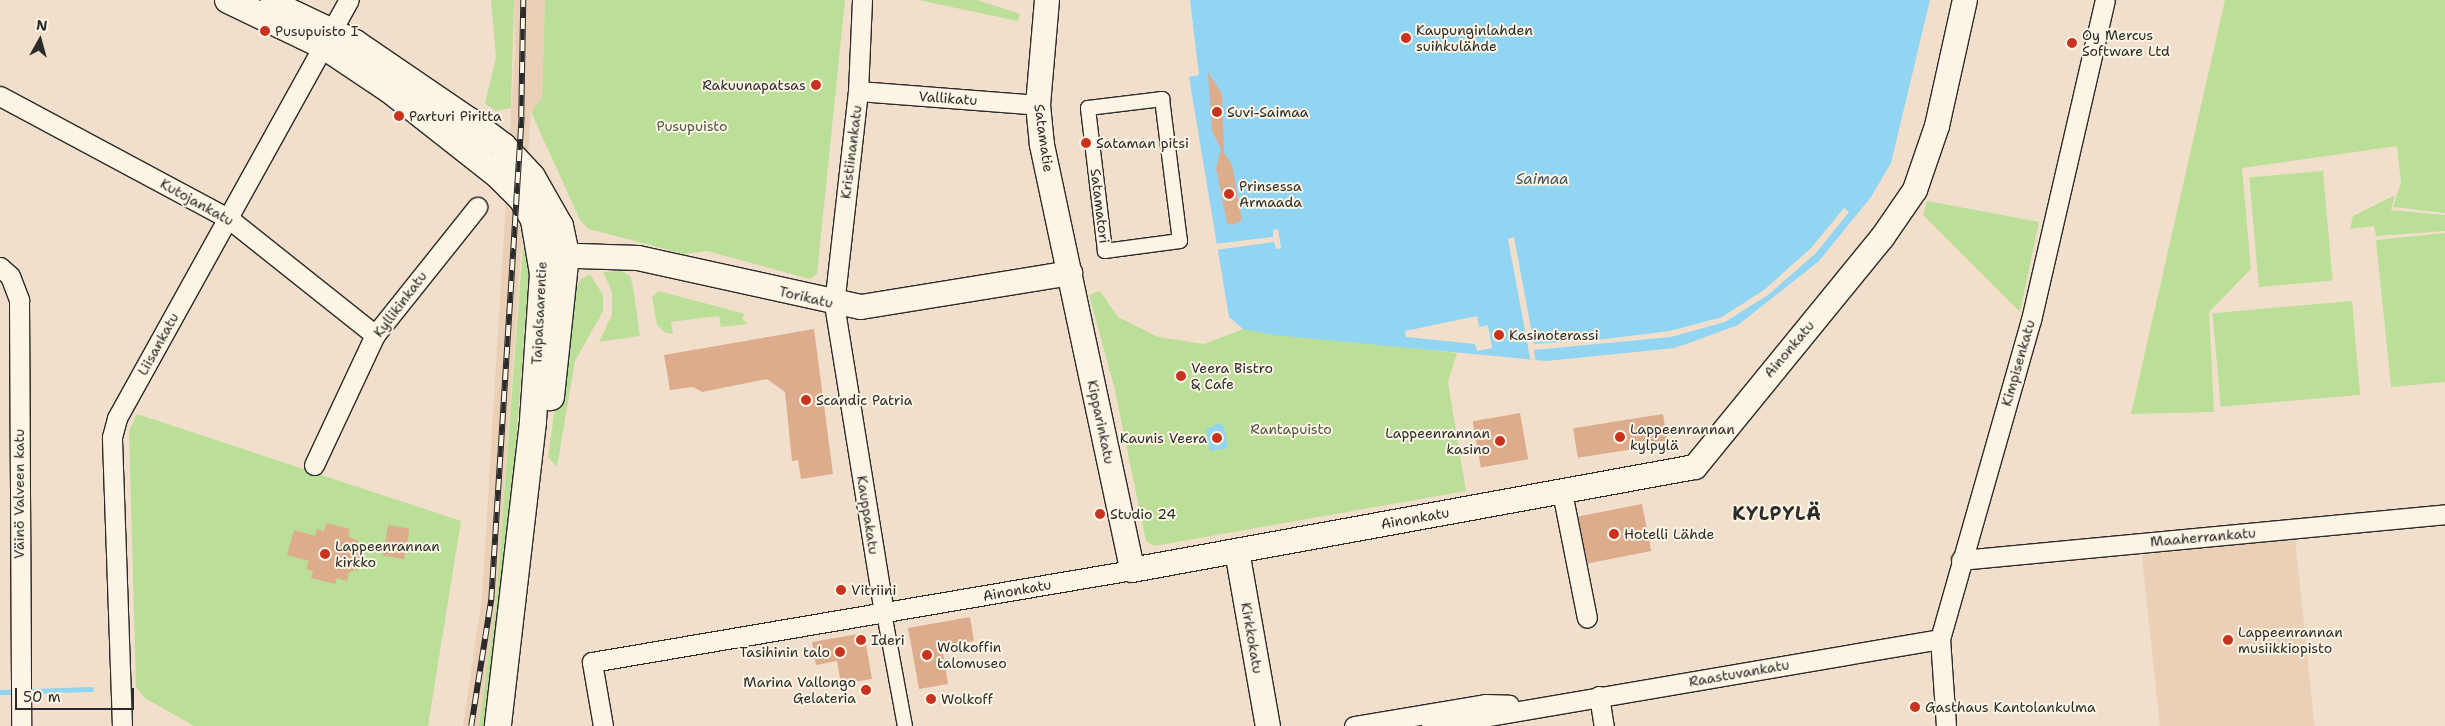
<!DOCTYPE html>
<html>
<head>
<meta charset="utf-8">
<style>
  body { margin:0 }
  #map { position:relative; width:2445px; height:726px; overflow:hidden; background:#f2dfcb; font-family:"Shantell Sans",sans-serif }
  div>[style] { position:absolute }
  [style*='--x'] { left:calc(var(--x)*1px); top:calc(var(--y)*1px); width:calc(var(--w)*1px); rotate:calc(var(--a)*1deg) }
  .built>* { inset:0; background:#ebd0b8; transform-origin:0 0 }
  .green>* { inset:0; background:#bbdf99; transform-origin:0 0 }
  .water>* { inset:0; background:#91d5f3 }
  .pier>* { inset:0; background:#f2dfcb }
  .stream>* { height:5px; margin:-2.5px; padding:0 2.5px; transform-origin:2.5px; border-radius:2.5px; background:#91d5f3 }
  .building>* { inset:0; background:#dcac8d; transform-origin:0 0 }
  .roads { filter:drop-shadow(1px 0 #2b2b2b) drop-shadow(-1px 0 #2b2b2b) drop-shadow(0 1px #2b2b2b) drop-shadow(0 -1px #2b2b2b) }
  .pedestrian>* { height:14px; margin:-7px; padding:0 7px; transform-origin:7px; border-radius:7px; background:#fcf5e5 }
  .minor>* { height:19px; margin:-9.5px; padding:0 9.5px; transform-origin:9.5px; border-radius:9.5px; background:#fcf5e5 }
  .tertiary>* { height:24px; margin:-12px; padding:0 12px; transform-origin:12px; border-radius:12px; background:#fcf5e5 }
  .secondary>* { height:26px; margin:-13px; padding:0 13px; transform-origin:13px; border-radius:13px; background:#fcf5e5 }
  .rail>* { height:5.5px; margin-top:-2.75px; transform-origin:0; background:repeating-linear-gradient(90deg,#fcf5e5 0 11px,#2b2b2b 0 22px); box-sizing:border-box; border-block:1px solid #2b2b2b }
  .dots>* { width:14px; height:14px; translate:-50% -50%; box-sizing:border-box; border:2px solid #fcf5e5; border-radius:50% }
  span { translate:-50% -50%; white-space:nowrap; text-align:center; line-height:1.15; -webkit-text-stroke:4px #fcf5e5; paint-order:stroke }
  .poi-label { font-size:14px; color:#2b2b2b }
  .left { translate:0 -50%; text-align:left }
  .right { translate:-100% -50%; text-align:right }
  .street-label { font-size:14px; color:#2b2b2b }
  .park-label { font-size:14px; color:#4f5846 }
  .water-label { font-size:15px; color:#44565d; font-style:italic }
  .district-label { font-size:19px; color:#2b2b2b; font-weight:700; letter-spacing:1px }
  .north { position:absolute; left:15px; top:15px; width:50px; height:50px; -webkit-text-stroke:4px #fcf5e5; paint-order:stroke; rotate:7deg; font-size:14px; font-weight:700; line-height:20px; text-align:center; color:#2b2b2b }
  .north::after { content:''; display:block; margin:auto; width:18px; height:22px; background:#2b2b2b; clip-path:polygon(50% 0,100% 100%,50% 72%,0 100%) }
  .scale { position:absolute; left:15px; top:688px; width:119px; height:22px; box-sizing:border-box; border:2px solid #2b2b2b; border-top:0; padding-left:6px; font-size:15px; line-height:18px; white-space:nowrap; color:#2b2b2b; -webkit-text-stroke:4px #fcf5e5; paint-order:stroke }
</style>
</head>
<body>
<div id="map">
  <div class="built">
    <i style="clip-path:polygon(514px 0,545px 0,542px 98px,531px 112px,496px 602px,479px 726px,463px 726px,482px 597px,515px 48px)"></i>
    <i style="left:2295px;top:539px;width:188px;height:154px;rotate:84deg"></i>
  </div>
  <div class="green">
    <i style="clip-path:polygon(491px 0,514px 0,511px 108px,496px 111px,485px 104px,496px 57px)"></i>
    <i style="clip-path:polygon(545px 0,845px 0,817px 274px,810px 279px,707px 251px,684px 254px,589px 229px,580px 220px,531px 112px,542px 98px)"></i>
    <i style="clip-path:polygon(918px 0,977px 0,1020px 14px,1018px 21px)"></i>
    <i style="clip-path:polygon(2225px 0,2445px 0,2445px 213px,2393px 207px,2401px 183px,2397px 146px,2242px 168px,2251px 269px,2209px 312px,2214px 412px,2131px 414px)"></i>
    <i style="left:2323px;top:171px;width:110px;height:74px;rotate:85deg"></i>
    <i style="clip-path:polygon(2395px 195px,2391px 210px,2445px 215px,2445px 231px,2376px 236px,2374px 226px,2350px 229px,2353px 216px)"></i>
    <i style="clip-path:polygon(1927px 201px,2039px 222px,2020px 312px,1923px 215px)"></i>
    <i style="clip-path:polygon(2445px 233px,2445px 382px,2391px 387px,2376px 240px)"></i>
    <i style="clip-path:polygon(523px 245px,529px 272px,510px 523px,488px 726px,479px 726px,496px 602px)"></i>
    <i style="clip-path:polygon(622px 271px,630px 276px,633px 287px,640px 336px,599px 342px,612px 315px,612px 292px,603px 272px)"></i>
    <i style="clip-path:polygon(590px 274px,603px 295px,603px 311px,575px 361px,557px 467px,548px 457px,571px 294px,581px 279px)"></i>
    <i style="clip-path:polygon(659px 291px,745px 314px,742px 318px,748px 324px,721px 327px,719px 316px,671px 322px,673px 334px,666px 333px,657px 325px,652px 297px)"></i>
    <i style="clip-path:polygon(1100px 291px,1118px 317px,1158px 337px,1204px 344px,1243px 329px,1457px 353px,1448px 382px,1466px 491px,1154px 546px,1146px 541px,1114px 386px,1089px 295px)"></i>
    <i style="left:2352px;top:301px;width:94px;height:140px;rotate:85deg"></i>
    <i style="clip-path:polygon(137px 414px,461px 521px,428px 726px,194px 726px,145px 698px,136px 687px,129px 431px)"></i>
  </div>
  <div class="water">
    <i style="clip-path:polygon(1190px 0,1930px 0,1891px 163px,1871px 197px,1819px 261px,1738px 325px,1675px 348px,1546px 361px,1273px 335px,1243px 329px,1229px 317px,1189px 77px,1199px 75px)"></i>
    <i style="clip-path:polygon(1219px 423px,1224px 427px,1228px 448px,1210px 451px,1206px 429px)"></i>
  </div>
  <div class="pier">
    <i style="clip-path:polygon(1844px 208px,1849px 212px,1816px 253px,1768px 295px,1725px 322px,1671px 337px,1534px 350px,1536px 363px,1531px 363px,1508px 239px,1514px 237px,1534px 344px,1606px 339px,1670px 331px,1722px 317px,1764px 290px,1811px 248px)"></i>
    <i style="clip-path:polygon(1278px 229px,1281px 248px,1276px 249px,1274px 242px,1215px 250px,1215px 244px,1273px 237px,1273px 230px)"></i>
    <i style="clip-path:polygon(1477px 316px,1479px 327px,1488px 325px,1492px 348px,1477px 351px,1475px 344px,1406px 337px,1405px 331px)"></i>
  </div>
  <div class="stream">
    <i style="--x:33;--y:691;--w:58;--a:-2"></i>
    <i style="--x:0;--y:692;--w:13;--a:0"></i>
  </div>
  <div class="building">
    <i style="clip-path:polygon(1208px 72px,1222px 94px,1224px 153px,1232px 165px,1242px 220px,1232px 225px,1227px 223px,1216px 168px,1221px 149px,1212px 131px)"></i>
    <i style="clip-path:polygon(814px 329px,833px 474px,801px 479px,798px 460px,792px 461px,785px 392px,767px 379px,702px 392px,693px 387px,670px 390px,664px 355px)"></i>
    <i style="left:1520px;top:413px;width:47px;height:48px;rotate:80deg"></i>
    <i style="left:1663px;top:414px;width:30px;height:91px;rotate:81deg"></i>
    <i style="left:1642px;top:504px;width:48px;height:65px;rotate:79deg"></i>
    <i style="clip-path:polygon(326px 523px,350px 529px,348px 537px,358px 540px,356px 548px,364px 556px,361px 568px,349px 572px,347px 581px,337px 578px,335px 584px,311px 578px,313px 571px,306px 569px,309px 561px,287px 555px,294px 530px,315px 536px,317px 529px,324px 531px)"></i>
    <i style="left:388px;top:525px;width:22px;height:31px;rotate:10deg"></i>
    <i style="clip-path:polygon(970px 617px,974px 641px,942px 646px,948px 684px,919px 689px,908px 628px)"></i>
    <i style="clip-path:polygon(864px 633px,872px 679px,841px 684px,837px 661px,816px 665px,812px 642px)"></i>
  </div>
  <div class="roads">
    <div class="pedestrian">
      <i style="--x:1162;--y:99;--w:143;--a:82.8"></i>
      <i style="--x:1180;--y:241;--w:76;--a:172.4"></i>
      <i style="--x:1105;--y:251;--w:144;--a:-96.8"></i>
      <i style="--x:1088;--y:108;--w:75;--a:-6.9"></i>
      <i style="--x:884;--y:613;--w:115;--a:79.5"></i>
    </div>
    <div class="minor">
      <i style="--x:862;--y:0;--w:91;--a:92.5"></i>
      <i style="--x:858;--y:91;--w:214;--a:96.4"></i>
      <i style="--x:834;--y:304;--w:313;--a:80.8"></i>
      <i style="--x:858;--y:91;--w:181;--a:4.4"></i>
      <i style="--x:0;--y:96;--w:259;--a:28.2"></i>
      <i style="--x:228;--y:218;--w:188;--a:38.5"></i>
      <i style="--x:0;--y:267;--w:13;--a:42"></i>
      <i style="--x:10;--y:276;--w:26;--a:69"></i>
      <i style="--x:19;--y:300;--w:426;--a:89.7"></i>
      <i style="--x:314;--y:465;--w:144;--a:-64.9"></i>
      <i style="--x:375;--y:335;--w:164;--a:-51.4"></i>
      <i style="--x:1562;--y:492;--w:128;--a:78.8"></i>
      <i style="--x:1961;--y:560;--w:486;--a:-5.4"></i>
      <i style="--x:1599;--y:696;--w:30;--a:81"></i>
      <i style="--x:122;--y:726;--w:289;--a:-92"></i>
      <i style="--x:112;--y:437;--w:20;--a:-75"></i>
      <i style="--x:117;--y:418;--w:478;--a:-61"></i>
      <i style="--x:603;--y:726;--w:65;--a:-99.8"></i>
      <i style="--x:592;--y:662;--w:548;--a:-9.67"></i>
      <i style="--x:1354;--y:726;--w:133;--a:-9.5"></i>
      <i style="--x:1485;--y:704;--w:24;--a:2"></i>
      <i style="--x:1431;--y:726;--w:516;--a:-9.7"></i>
      <i style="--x:1946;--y:726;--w:87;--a:-93.9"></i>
      <i style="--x:1940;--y:639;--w:332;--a:-74.1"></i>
      <i style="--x:2031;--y:320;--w:328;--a:-77"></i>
    </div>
    <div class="tertiary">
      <i style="--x:1047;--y:0;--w:105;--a:94.9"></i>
      <i style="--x:1038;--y:105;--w:40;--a:84.3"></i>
      <i style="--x:1042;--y:145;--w:434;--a:78"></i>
      <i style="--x:1132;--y:570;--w:572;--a:-10.37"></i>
      <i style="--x:1695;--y:467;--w:296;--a:-50.8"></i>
      <i style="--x:1882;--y:238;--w:58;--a:-55.5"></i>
      <i style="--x:1915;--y:190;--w:68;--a:-71"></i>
      <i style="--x:1937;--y:126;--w:129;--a:-77.5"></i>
      <i style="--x:548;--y:255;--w:90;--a:1.9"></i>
      <i style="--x:638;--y:258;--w:228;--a:12.4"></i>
      <i style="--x:861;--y:307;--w:212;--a:-9.2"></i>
      <i style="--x:1237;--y:551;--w:178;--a:80"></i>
    </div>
    <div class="secondary">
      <i style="--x:228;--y:0;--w:106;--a:25.6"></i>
      <i style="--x:324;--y:46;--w:79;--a:33.7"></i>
      <i style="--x:390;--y:90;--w:137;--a:38.2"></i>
      <i style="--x:498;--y:175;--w:34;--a:45"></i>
      <i style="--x:522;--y:199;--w:24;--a:60"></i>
      <i style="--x:534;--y:220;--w:55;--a:80.5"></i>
      <i style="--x:543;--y:274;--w:148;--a:93.9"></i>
      <i style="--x:533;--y:422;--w:306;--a:96.6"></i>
      <i style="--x:273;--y:4;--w:91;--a:25.4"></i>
      <i style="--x:355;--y:43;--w:137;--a:34.3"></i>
      <i style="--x:468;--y:120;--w:44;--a:36.6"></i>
      <i style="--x:503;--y:146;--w:42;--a:46.9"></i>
      <i style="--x:532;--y:177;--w:56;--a:60.3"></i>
      <i style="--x:560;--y:226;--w:29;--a:78"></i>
      <i style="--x:566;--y:254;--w:144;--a:96"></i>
    </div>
  </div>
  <div class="rail">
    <i style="--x:471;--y:726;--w:128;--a:-81"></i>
    <i style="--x:491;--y:600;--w:484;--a:-86.4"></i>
    <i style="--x:521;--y:117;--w:117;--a:-89"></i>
  </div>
  <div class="dots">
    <i style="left:265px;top:31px;background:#c8321e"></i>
    <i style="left:1406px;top:38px;background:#c8321e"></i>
    <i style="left:2072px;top:43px;background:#c8321e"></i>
    <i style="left:816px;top:85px;background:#c8321e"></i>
    <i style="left:1217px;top:112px;background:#c8321e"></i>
    <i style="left:399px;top:116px;background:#c8321e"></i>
    <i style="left:1086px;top:143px;background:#c8321e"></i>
    <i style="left:1229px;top:194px;background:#c8321e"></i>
    <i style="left:1499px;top:335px;background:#c8321e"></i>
    <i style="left:1181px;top:376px;background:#c8321e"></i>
    <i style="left:806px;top:400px;background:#c8321e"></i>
    <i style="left:1620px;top:437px;background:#c8321e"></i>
    <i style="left:1217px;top:438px;background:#c8321e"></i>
    <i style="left:1500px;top:441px;background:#c8321e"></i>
    <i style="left:1100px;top:514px;background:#c8321e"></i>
    <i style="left:1614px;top:534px;background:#c8321e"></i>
    <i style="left:325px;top:554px;background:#c8321e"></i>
    <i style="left:841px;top:590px;background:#c8321e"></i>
    <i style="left:861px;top:640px;background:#c8321e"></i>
    <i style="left:2228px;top:640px;background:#c8321e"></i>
    <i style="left:840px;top:652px;background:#c8321e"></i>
    <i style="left:927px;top:655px;background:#c8321e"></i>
    <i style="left:866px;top:690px;background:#c8321e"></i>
    <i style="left:931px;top:699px;background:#c8321e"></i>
    <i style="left:1915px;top:707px;background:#c8321e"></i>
  </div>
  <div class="poi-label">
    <span class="left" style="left:1416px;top:38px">Kaupunginlahden<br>suihkulähde</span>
    <span class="left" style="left:275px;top:31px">Pusupuisto I</span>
    <span class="left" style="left:2082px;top:43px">Oy Mercus<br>Software Ltd</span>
    <span class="right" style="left:806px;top:85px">Rakuunapatsas</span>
    <span class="left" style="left:1227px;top:112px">Suvi-Saimaa</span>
    <span class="left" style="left:409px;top:116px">Parturi Piritta</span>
    <span class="left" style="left:1096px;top:143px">Sataman pitsi</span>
    <span class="left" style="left:1239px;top:194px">Prinsessa<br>Armaada</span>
    <span class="left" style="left:1509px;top:335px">Kasinoterassi</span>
    <span class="left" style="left:1191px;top:376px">Veera Bistro<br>&amp; Cafe</span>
    <span class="left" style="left:816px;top:400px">Scandic Patria</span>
    <span class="left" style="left:1630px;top:437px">Lappeenrannan<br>kylpylä</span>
    <span class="right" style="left:1490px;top:441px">Lappeenrannan<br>kasino</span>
    <span class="right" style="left:1207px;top:438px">Kaunis Veera</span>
    <span class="left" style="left:1110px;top:514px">Studio 24</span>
    <span class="left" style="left:1624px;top:534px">Hotelli Lähde</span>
    <span class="left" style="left:335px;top:554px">Lappeenrannan<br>kirkko</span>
    <span class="left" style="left:851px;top:590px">Vitriini</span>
    <span class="left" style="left:2238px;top:640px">Lappeenrannan<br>musiikkiopisto</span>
    <span class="left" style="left:871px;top:640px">Ideri</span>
    <span class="left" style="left:937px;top:655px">Wolkoffin<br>talomuseo</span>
    <span class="right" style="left:830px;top:652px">Tasihinin talo</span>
    <span class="right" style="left:856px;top:690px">Marina Vallongo<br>Gelateria</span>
    <span class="left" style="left:941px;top:699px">Wolkoff</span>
    <span class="left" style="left:1925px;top:707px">Gasthaus Kantolankulma</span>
  </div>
  <div class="street-label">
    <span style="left:948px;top:98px;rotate:4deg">Vallikatu</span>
    <span style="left:1044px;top:138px;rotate:82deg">Satamatie</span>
    <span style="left:851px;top:152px;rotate:-83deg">Kristiinankatu</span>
    <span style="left:197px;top:202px;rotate:29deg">Kutojankatu</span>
    <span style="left:1100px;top:206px;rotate:83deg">Satamatori</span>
    <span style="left:806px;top:297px;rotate:13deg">Torikatu</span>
    <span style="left:400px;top:304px;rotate:-53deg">Kyllikinkatu</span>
    <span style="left:539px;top:313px;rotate:-87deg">Taipalsaarentie</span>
    <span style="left:158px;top:344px;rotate:-61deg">Liisankatu</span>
    <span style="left:1789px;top:349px;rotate:-50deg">Ainonkatu</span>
    <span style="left:2018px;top:363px;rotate:-74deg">Kimpisenkatu</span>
    <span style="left:1101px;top:422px;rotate:78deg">Kipparinkatu</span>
    <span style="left:19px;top:494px;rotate:-90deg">Väinö Valveen katu</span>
    <span style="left:868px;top:515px;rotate:81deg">Kauppakatu</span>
    <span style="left:1415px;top:518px;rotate:-10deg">Ainonkatu</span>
    <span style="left:2203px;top:537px;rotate:-5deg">Maaherrankatu</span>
    <span style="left:1017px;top:590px;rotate:-10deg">Ainonkatu</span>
    <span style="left:1252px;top:638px;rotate:80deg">Kirkkokatu</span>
    <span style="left:1739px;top:673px;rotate:-10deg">Raastuvankatu</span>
  </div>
  <div class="park-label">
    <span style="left:692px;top:126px">Pusupuisto</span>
    <span style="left:1291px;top:429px">Rantapuisto</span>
  </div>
  <div class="water-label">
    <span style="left:1542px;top:180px">Saimaa</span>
  </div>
  <div class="district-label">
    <span style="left:1777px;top:514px">KYLPYLÄ</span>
  </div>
  <div class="north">N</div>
  <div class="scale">50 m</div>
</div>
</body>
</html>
